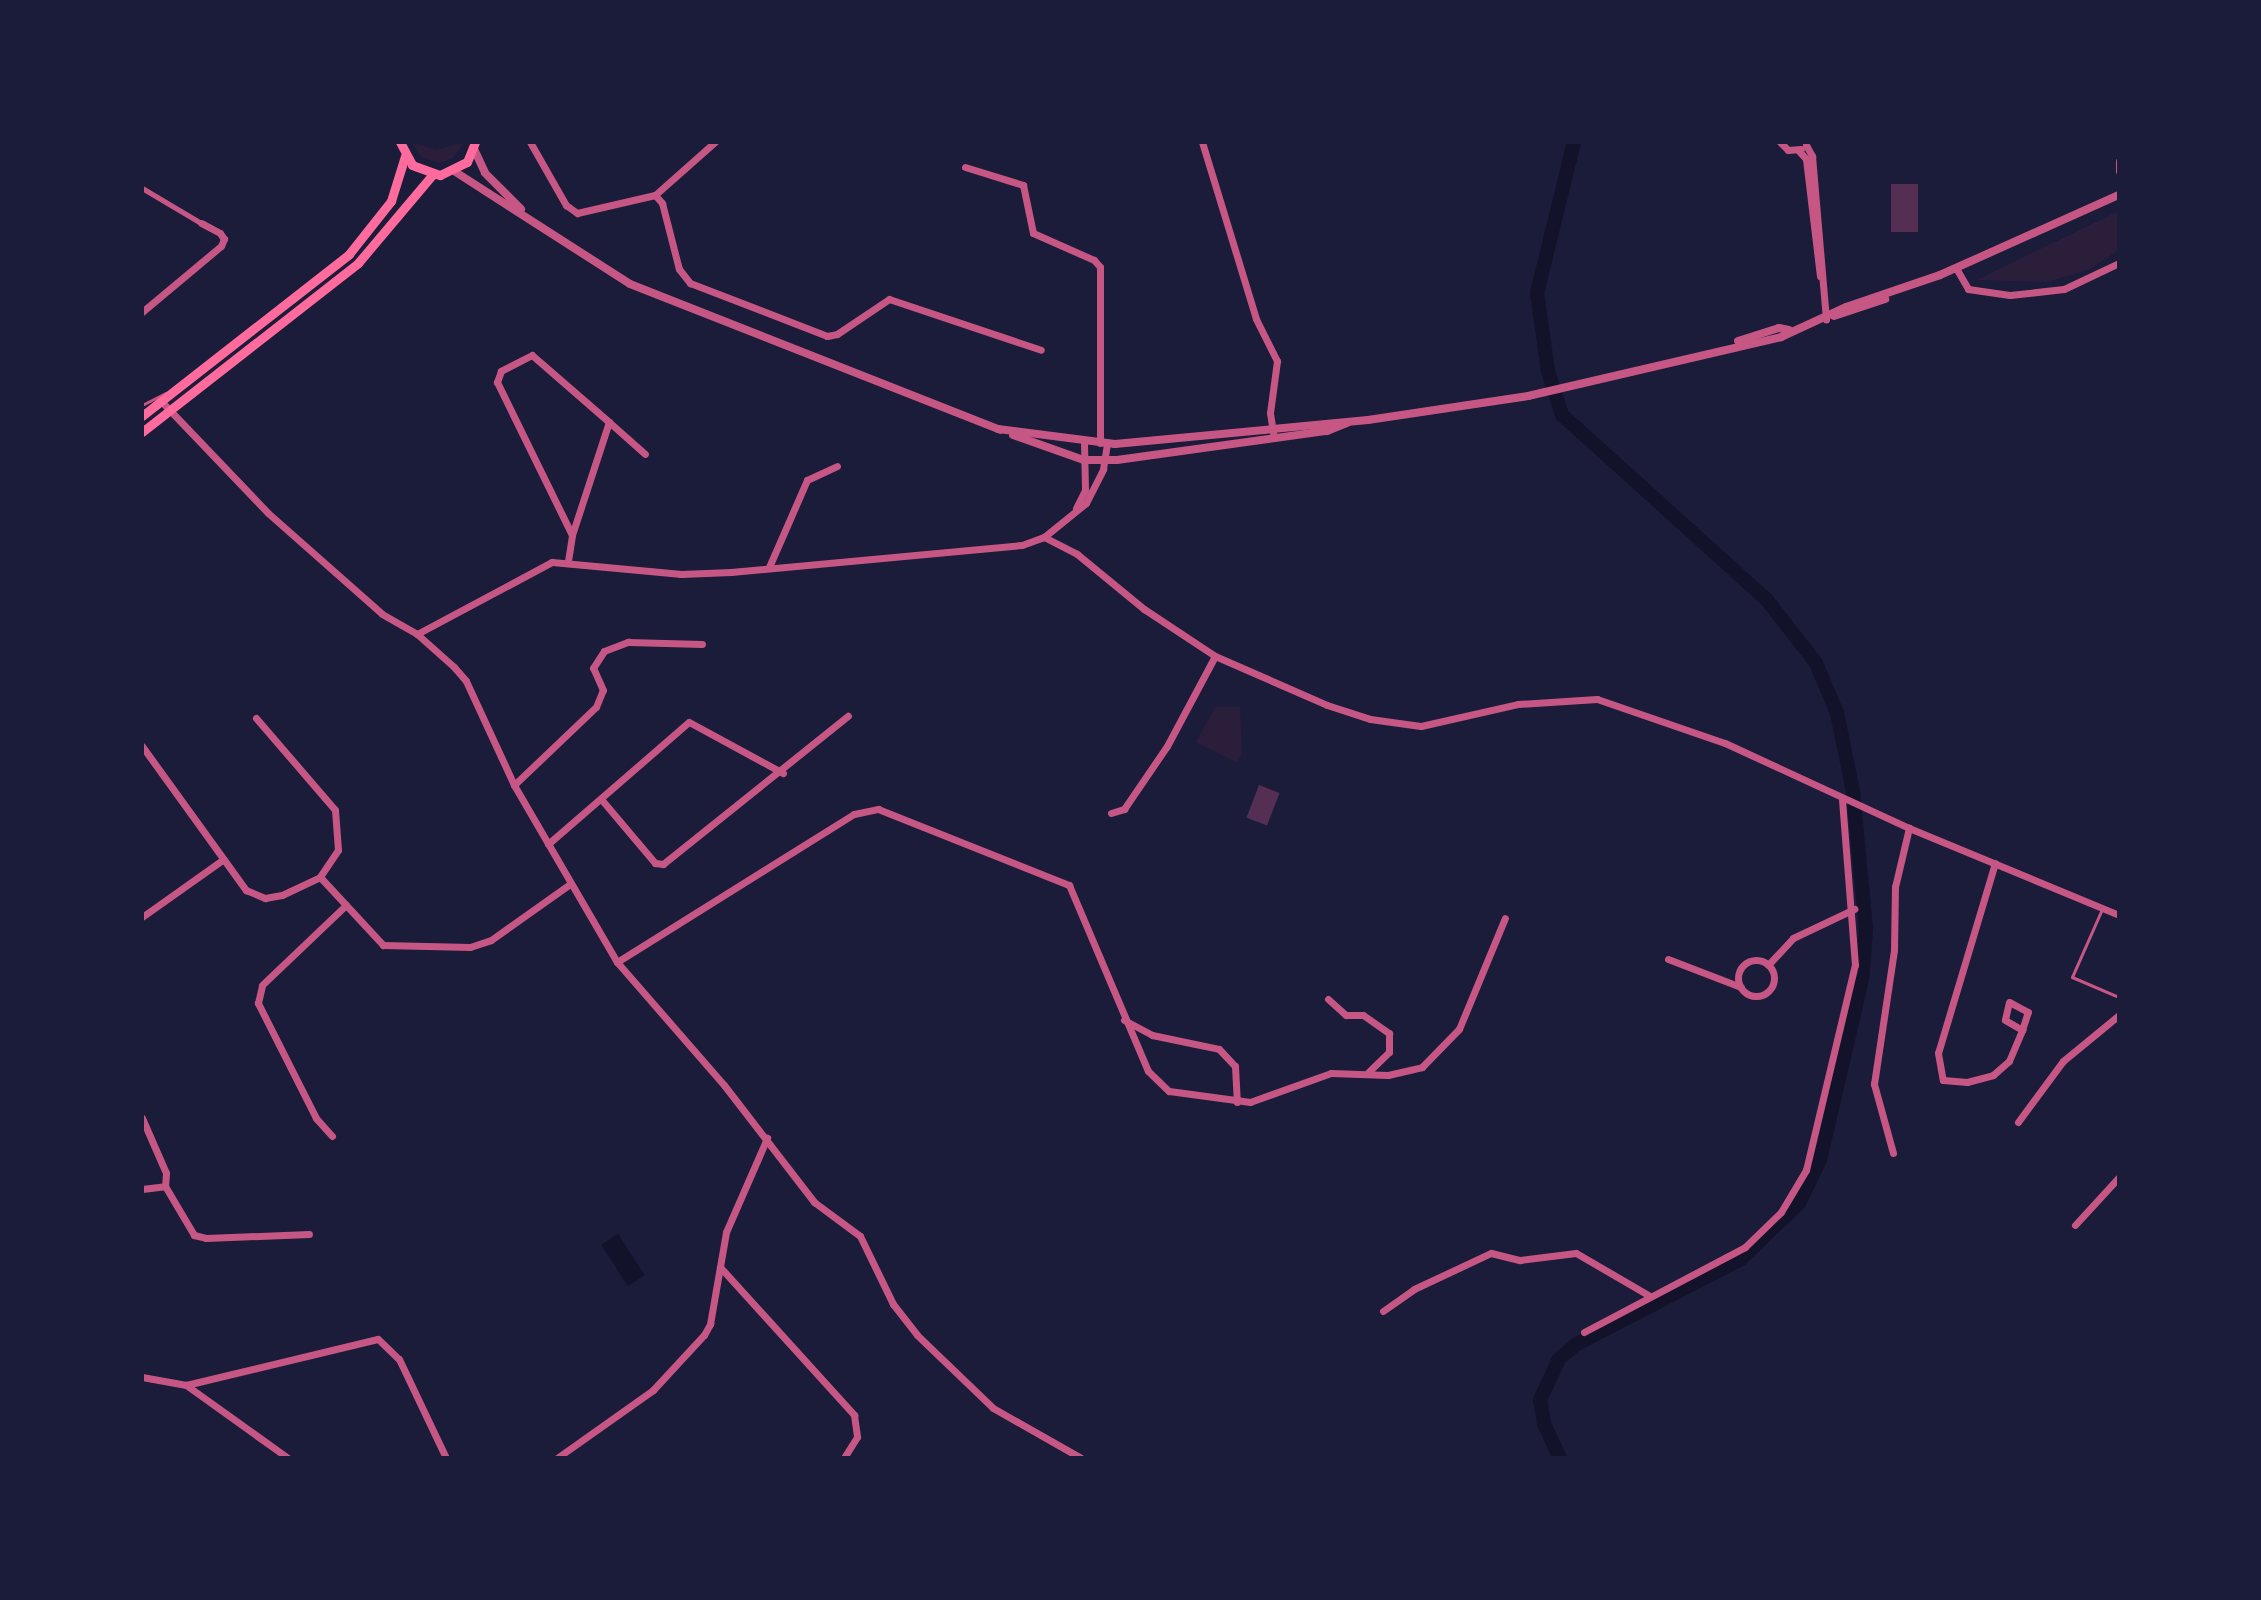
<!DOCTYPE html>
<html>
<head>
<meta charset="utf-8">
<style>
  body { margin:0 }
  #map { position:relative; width:2261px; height:1600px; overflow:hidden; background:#1b1b3a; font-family:"IBM Plex Sans",sans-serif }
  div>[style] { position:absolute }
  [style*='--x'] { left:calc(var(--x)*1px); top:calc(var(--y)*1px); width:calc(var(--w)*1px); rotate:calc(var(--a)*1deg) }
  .green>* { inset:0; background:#2a1e3b }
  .water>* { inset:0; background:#12122b; transform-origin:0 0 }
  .canal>* { height:14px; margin:-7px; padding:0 7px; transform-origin:7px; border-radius:7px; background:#12122b }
  .building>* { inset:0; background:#542f53; transform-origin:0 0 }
  .service>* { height:3px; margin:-1.5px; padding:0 1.5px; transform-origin:1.5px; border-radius:1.5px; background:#c65784 }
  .pedestrian>* { height:5px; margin:-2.5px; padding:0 2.5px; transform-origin:2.5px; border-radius:2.5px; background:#c65784 }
  .minor>* { height:7px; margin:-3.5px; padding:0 3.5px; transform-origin:3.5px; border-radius:3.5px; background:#c65784 }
  .minor>.ring { margin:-3.5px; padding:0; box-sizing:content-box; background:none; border:7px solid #c65784; border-radius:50% }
  .tertiary>* { height:8px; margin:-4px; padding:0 4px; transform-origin:4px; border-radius:4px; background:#c65784 }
  .secondary>* { height:9px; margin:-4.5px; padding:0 4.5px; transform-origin:4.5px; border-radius:4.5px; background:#ff6b9d }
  span { translate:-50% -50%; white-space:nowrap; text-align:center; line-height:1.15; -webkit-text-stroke:7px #1b1b3a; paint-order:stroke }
  .frame { position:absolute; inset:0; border:144px solid #1b1b3a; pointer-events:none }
</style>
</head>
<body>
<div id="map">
  <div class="green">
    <i style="clip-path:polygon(412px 142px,437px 150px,464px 142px,453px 158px,440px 163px,421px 157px)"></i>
    <i style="clip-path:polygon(2119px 211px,2119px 250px,2090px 269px,2047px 282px,1976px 280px)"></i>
    <i style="clip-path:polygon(1215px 707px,1240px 707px,1242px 753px,1237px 763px,1196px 742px)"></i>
  </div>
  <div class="water">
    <i style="left:618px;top:1234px;width:49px;height:20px;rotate:57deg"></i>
  </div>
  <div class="canal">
    <i style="--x:1560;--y:1458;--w:38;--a:-115"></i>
    <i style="--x:1544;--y:1424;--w:24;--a:-99"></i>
    <i style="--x:1540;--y:1400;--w:45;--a:-65.1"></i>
    <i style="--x:1559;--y:1359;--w:21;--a:-41"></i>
    <i style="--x:1575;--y:1345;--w:187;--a:-27.4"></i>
    <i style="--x:1741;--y:1259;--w:81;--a:-44"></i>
    <i style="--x:1799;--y:1203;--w:48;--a:-64"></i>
    <i style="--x:1820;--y:1160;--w:185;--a:-76.9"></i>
    <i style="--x:1862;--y:980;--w:51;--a:-85.5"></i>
    <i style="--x:1866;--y:929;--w:139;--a:-95.4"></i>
    <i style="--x:1853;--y:791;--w:80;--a:-101.6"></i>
    <i style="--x:1837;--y:713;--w:54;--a:-112.8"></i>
    <i style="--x:1816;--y:663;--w:80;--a:-127.9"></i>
    <i style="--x:1767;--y:600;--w:276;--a:-137.9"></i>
    <i style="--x:1562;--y:415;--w:46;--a:-107.7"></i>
    <i style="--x:1548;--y:371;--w:79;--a:-98"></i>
    <i style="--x:1537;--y:293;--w:155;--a:-76.2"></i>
  </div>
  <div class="building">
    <i style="left:1891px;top:184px;width:27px;height:48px"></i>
    <i style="left:1259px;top:785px;width:22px;height:35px;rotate:21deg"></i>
  </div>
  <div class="service">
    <i style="--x:142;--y:405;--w:27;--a:-27"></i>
    <i style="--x:2102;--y:909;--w:74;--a:113.8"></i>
    <i style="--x:2072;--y:977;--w:51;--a:23.1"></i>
  </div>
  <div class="pedestrian">
    <i style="--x:142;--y:188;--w:69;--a:30.7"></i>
  </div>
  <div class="minor">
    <i style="--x:530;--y:142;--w:73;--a:60.3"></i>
    <i style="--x:566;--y:205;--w:14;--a:36"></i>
    <i style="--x:577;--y:213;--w:80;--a:-13"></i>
    <i style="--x:655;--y:195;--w:80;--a:-41.5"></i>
    <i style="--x:1202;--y:142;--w:185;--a:73"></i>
    <i style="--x:1256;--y:319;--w:47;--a:63.4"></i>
    <i style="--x:1277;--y:361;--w:52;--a:97.7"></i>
    <i style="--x:1270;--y:413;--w:25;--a:81"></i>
    <i style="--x:1780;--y:142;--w:11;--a:45"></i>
    <i style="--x:1788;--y:150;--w:13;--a:-4"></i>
    <i style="--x:1806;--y:145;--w:13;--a:61"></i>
    <i style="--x:1812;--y:156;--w:164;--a:85.1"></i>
    <i style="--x:1798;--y:150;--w:12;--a:48"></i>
    <i style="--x:1806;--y:159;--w:118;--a:83.2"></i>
    <i style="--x:2119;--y:161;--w:10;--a:90"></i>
    <i style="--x:965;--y:167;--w:61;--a:17.2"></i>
    <i style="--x:1023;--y:185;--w:49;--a:78.2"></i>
    <i style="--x:1033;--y:233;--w:67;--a:23.9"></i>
    <i style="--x:1094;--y:260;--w:9;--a:49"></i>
    <i style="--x:1100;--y:267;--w:176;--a:90"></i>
    <i style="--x:655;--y:195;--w:11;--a:49"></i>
    <i style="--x:662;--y:203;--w:68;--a:75.6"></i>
    <i style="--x:679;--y:269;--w:18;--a:52"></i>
    <i style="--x:690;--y:283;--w:147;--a:21.1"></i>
    <i style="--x:827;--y:336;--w:10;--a:-11"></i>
    <i style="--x:837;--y:334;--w:63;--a:-33.9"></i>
    <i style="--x:889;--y:299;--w:160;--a:18.5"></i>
    <i style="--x:1956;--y:268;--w:24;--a:60"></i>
    <i style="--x:1968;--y:289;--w:42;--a:8.1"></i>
    <i style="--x:2010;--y:295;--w:54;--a:-6.3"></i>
    <i style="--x:2064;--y:289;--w:61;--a:-25.3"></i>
    <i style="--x:142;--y:312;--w:103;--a:-39.9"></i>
    <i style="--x:221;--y:246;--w:8;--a:-67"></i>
    <i style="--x:224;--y:239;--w:7;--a:-124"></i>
    <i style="--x:220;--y:233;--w:21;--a:-152"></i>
    <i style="--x:161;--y:401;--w:155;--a:46.3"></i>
    <i style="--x:268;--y:513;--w:152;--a:41.5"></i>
    <i style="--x:382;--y:614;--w:40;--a:29.7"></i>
    <i style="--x:417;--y:634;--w:50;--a:41.7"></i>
    <i style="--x:454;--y:667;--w:18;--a:49"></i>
    <i style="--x:466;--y:681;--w:115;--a:65.2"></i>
    <i style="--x:514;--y:785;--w:205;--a:59.8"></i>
    <i style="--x:617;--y:962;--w:163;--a:49"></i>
    <i style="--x:724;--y:1085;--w:148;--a:52.4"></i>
    <i style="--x:814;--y:1202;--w:57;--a:36.5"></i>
    <i style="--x:860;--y:1236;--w:76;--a:64.1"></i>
    <i style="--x:893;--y:1304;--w:39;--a:52"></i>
    <i style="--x:917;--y:1335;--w:105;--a:43.8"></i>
    <i style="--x:993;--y:1408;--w:101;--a:29.6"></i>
    <i style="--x:609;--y:422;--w:48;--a:41.6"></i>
    <i style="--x:1076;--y:508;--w:20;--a:-63"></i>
    <i style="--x:1085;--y:490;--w:47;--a:-91.2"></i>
    <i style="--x:1044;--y:537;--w:37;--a:27"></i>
    <i style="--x:1077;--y:554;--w:87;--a:39.4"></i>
    <i style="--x:1144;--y:609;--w:85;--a:33.5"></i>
    <i style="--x:1215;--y:656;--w:122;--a:23.6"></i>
    <i style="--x:1327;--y:705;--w:45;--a:18"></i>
    <i style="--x:1370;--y:719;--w:51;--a:7.8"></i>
    <i style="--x:1421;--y:726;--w:99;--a:-12.8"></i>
    <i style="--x:1518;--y:704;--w:79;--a:-3.6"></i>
    <i style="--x:1597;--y:699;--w:135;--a:19"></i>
    <i style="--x:1725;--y:743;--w:203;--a:24.8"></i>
    <i style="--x:1909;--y:828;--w:227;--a:22.5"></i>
    <i style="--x:568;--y:561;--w:26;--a:-81"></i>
    <i style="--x:572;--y:535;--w:119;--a:-71.9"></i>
    <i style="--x:609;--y:422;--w:102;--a:-139"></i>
    <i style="--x:532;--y:355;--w:35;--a:153"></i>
    <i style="--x:501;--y:371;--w:12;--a:110"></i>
    <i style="--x:497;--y:382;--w:170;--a:63.9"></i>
    <i style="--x:769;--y:567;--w:95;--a:-66.4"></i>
    <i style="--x:807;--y:480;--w:33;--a:-25"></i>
    <i style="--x:417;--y:634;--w:153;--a:-28.1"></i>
    <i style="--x:552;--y:562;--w:130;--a:5.3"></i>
    <i style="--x:681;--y:574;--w:50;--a:-2.3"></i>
    <i style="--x:731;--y:572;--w:292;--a:-5.3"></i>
    <i style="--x:1022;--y:545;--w:23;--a:-20"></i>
    <i style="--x:1044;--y:537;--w:54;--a:-39"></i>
    <i style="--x:1086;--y:503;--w:38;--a:-63"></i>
    <i style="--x:1103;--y:469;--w:25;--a:-81"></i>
    <i style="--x:256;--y:718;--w:121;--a:49.3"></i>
    <i style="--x:335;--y:810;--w:40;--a:85.7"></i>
    <i style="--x:338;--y:850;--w:32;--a:124"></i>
    <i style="--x:142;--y:746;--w:178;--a:54.2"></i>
    <i style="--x:246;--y:890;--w:21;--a:23"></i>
    <i style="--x:265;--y:898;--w:17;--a:-10"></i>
    <i style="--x:282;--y:895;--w:42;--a:-25.3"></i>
    <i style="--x:320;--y:877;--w:93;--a:47.2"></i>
    <i style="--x:383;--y:945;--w:87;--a:1.3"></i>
    <i style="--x:470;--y:947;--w:22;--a:-18"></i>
    <i style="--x:491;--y:940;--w:97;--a:-35.3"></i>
    <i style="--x:514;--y:785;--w:113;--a:-43.6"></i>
    <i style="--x:596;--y:707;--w:18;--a:-68"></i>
    <i style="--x:603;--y:690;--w:24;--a:-114"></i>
    <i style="--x:593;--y:668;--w:20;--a:-57"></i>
    <i style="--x:604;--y:651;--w:26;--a:-21"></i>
    <i style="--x:628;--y:642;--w:74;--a:1.5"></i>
    <i style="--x:601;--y:799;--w:84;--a:49.8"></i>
    <i style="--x:655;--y:863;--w:8;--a:7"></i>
    <i style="--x:663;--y:864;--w:237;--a:-38.7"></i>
    <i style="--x:1111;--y:813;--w:14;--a:-17"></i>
    <i style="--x:1124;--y:809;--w:76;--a:-55.7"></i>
    <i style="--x:1167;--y:746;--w:102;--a:-61.9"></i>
    <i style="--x:548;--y:844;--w:186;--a:-40.9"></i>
    <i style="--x:689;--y:722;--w:107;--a:28.5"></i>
    <i style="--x:1995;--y:863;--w:198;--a:106.7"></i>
    <i style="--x:1938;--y:1053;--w:27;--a:80"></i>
    <i style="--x:1943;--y:1080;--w:24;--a:5"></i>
    <i style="--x:1967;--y:1082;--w:27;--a:-15"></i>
    <i style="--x:1993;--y:1075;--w:21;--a:-41"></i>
    <i style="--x:2009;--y:1061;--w:34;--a:-67"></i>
    <i style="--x:2022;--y:1030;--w:19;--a:-72"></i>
    <i style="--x:2028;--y:1012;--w:21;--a:-152"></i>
    <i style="--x:2009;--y:1002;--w:18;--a:103"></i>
    <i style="--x:2005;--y:1020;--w:20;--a:30"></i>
    <i style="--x:142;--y:917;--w:100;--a:-35.3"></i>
    <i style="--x:1668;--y:959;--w:78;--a:21"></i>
    <i class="ring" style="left:1738px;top:960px;width:29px;height:29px"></i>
    <i style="--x:617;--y:962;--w:279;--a:-32"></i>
    <i style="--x:854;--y:814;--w:25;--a:-12"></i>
    <i style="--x:878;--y:809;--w:206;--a:21.7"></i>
    <i style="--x:1069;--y:885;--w:202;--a:67"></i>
    <i style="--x:1148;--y:1071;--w:29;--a:44"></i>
    <i style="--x:1169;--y:1091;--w:82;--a:7.7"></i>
    <i style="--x:1250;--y:1102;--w:86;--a:-19.7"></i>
    <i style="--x:1331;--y:1073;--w:57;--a:2"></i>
    <i style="--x:1388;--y:1075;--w:35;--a:-13"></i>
    <i style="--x:1422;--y:1067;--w:53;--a:-45.8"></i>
    <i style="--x:1459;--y:1029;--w:120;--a:-67.5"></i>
    <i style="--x:1768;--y:965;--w:37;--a:-47"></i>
    <i style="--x:1793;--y:938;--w:68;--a:-25.4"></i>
    <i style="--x:1328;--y:999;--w:24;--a:42"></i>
    <i style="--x:1346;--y:1015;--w:17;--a:0"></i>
    <i style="--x:1363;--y:1015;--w:32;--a:35"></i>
    <i style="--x:1389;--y:1033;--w:19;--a:90"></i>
    <i style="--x:1389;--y:1052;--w:28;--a:136"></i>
    <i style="--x:1124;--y:1020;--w:32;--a:28"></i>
    <i style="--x:1152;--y:1035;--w:68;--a:11.8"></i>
    <i style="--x:1219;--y:1049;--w:23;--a:47"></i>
    <i style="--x:1235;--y:1066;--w:36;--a:87"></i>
    <i style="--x:142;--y:1118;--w:60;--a:66.4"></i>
    <i style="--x:166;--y:1173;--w:13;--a:94"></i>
    <i style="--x:2018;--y:1122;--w:76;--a:-53.6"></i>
    <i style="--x:2063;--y:1061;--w:72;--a:-39.4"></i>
    <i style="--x:332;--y:1136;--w:24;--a:-132"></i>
    <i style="--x:316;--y:1118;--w:129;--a:-116.8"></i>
    <i style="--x:258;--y:1003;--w:18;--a:-77"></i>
    <i style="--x:262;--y:985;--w:116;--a:-43.6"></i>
    <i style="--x:1893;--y:1153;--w:72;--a:-105.4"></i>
    <i style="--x:1874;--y:1084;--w:135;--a:-81.5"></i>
    <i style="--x:1894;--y:950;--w:63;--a:-89.1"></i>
    <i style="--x:1895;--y:887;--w:61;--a:-76.7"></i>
    <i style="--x:142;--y:1189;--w:23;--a:-7"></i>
    <i style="--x:165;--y:1186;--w:57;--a:59.4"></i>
    <i style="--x:194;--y:1235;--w:12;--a:14"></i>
    <i style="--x:206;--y:1238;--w:103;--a:-2.2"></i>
    <i style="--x:2075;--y:1225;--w:65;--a:-47.5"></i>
    <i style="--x:720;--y:1267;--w:200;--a:47.8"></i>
    <i style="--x:854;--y:1415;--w:22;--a:82"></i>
    <i style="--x:857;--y:1437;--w:25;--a:122"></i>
    <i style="--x:1383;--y:1311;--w:38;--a:-35"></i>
    <i style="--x:1414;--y:1289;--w:85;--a:-25.1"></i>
    <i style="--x:1491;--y:1253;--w:30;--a:14"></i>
    <i style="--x:1520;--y:1260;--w:56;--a:-7.1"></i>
    <i style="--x:1576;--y:1253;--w:86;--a:30.2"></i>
    <i style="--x:1584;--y:1332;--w:182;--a:-27.8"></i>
    <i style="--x:1745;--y:1247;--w:50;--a:-44.2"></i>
    <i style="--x:1781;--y:1212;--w:49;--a:-59.2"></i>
    <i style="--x:1806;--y:1170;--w:211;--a:-76.6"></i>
    <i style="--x:1855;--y:965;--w:167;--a:-94.5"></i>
    <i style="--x:142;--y:1377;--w:45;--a:10.3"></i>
    <i style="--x:186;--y:1385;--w:197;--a:-13.5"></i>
    <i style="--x:378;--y:1339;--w:29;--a:44"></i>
    <i style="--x:399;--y:1359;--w:110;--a:64.6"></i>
    <i style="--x:186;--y:1385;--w:125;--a:35.6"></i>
    <i style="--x:557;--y:1458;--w:118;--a:-35.3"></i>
    <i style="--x:653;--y:1390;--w:75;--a:-47.2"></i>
    <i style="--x:704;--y:1335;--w:13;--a:-61"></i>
    <i style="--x:710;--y:1324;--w:93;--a:-80.1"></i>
    <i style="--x:726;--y:1232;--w:103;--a:-66.4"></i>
  </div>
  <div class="tertiary">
    <i style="--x:474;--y:149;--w:26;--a:65"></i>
    <i style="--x:485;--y:173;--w:51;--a:45"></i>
    <i style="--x:454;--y:171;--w:209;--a:32.7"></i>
    <i style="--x:630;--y:284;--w:398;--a:21.5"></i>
    <i style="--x:1834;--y:316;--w:54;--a:-18.4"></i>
    <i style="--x:1738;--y:341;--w:43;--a:-17.6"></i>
    <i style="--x:1779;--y:328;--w:10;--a:11"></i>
    <i style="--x:998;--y:429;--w:118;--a:7.3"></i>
    <i style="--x:1115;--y:444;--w:254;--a:-5.4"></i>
    <i style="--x:1368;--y:420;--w:162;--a:-8.5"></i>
    <i style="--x:1528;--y:396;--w:260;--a:-13.1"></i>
    <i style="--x:1781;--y:337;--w:72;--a:-24.8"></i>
    <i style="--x:1846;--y:307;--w:99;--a:-18.8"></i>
    <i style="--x:1940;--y:275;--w:196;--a:-24.1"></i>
    <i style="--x:1013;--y:435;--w:75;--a:19.4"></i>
    <i style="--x:1084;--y:460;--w:33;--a:0"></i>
    <i style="--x:1117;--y:460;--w:212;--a:-7.9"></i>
    <i style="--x:1327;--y:431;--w:22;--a:-22"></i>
  </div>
  <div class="secondary">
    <i style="--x:400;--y:142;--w:26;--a:62"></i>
    <i style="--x:412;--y:165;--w:30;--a:20"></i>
    <i style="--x:440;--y:175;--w:30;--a:-26"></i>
    <i style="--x:467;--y:162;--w:22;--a:-68"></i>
    <i style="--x:142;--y:416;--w:263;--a:-38"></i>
    <i style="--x:349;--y:254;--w:68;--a:-51.6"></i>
    <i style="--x:391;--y:201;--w:47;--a:-72.7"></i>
    <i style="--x:142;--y:432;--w:274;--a:-38"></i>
    <i style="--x:358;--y:263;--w:115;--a:-49.9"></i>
  </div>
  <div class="frame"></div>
</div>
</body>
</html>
